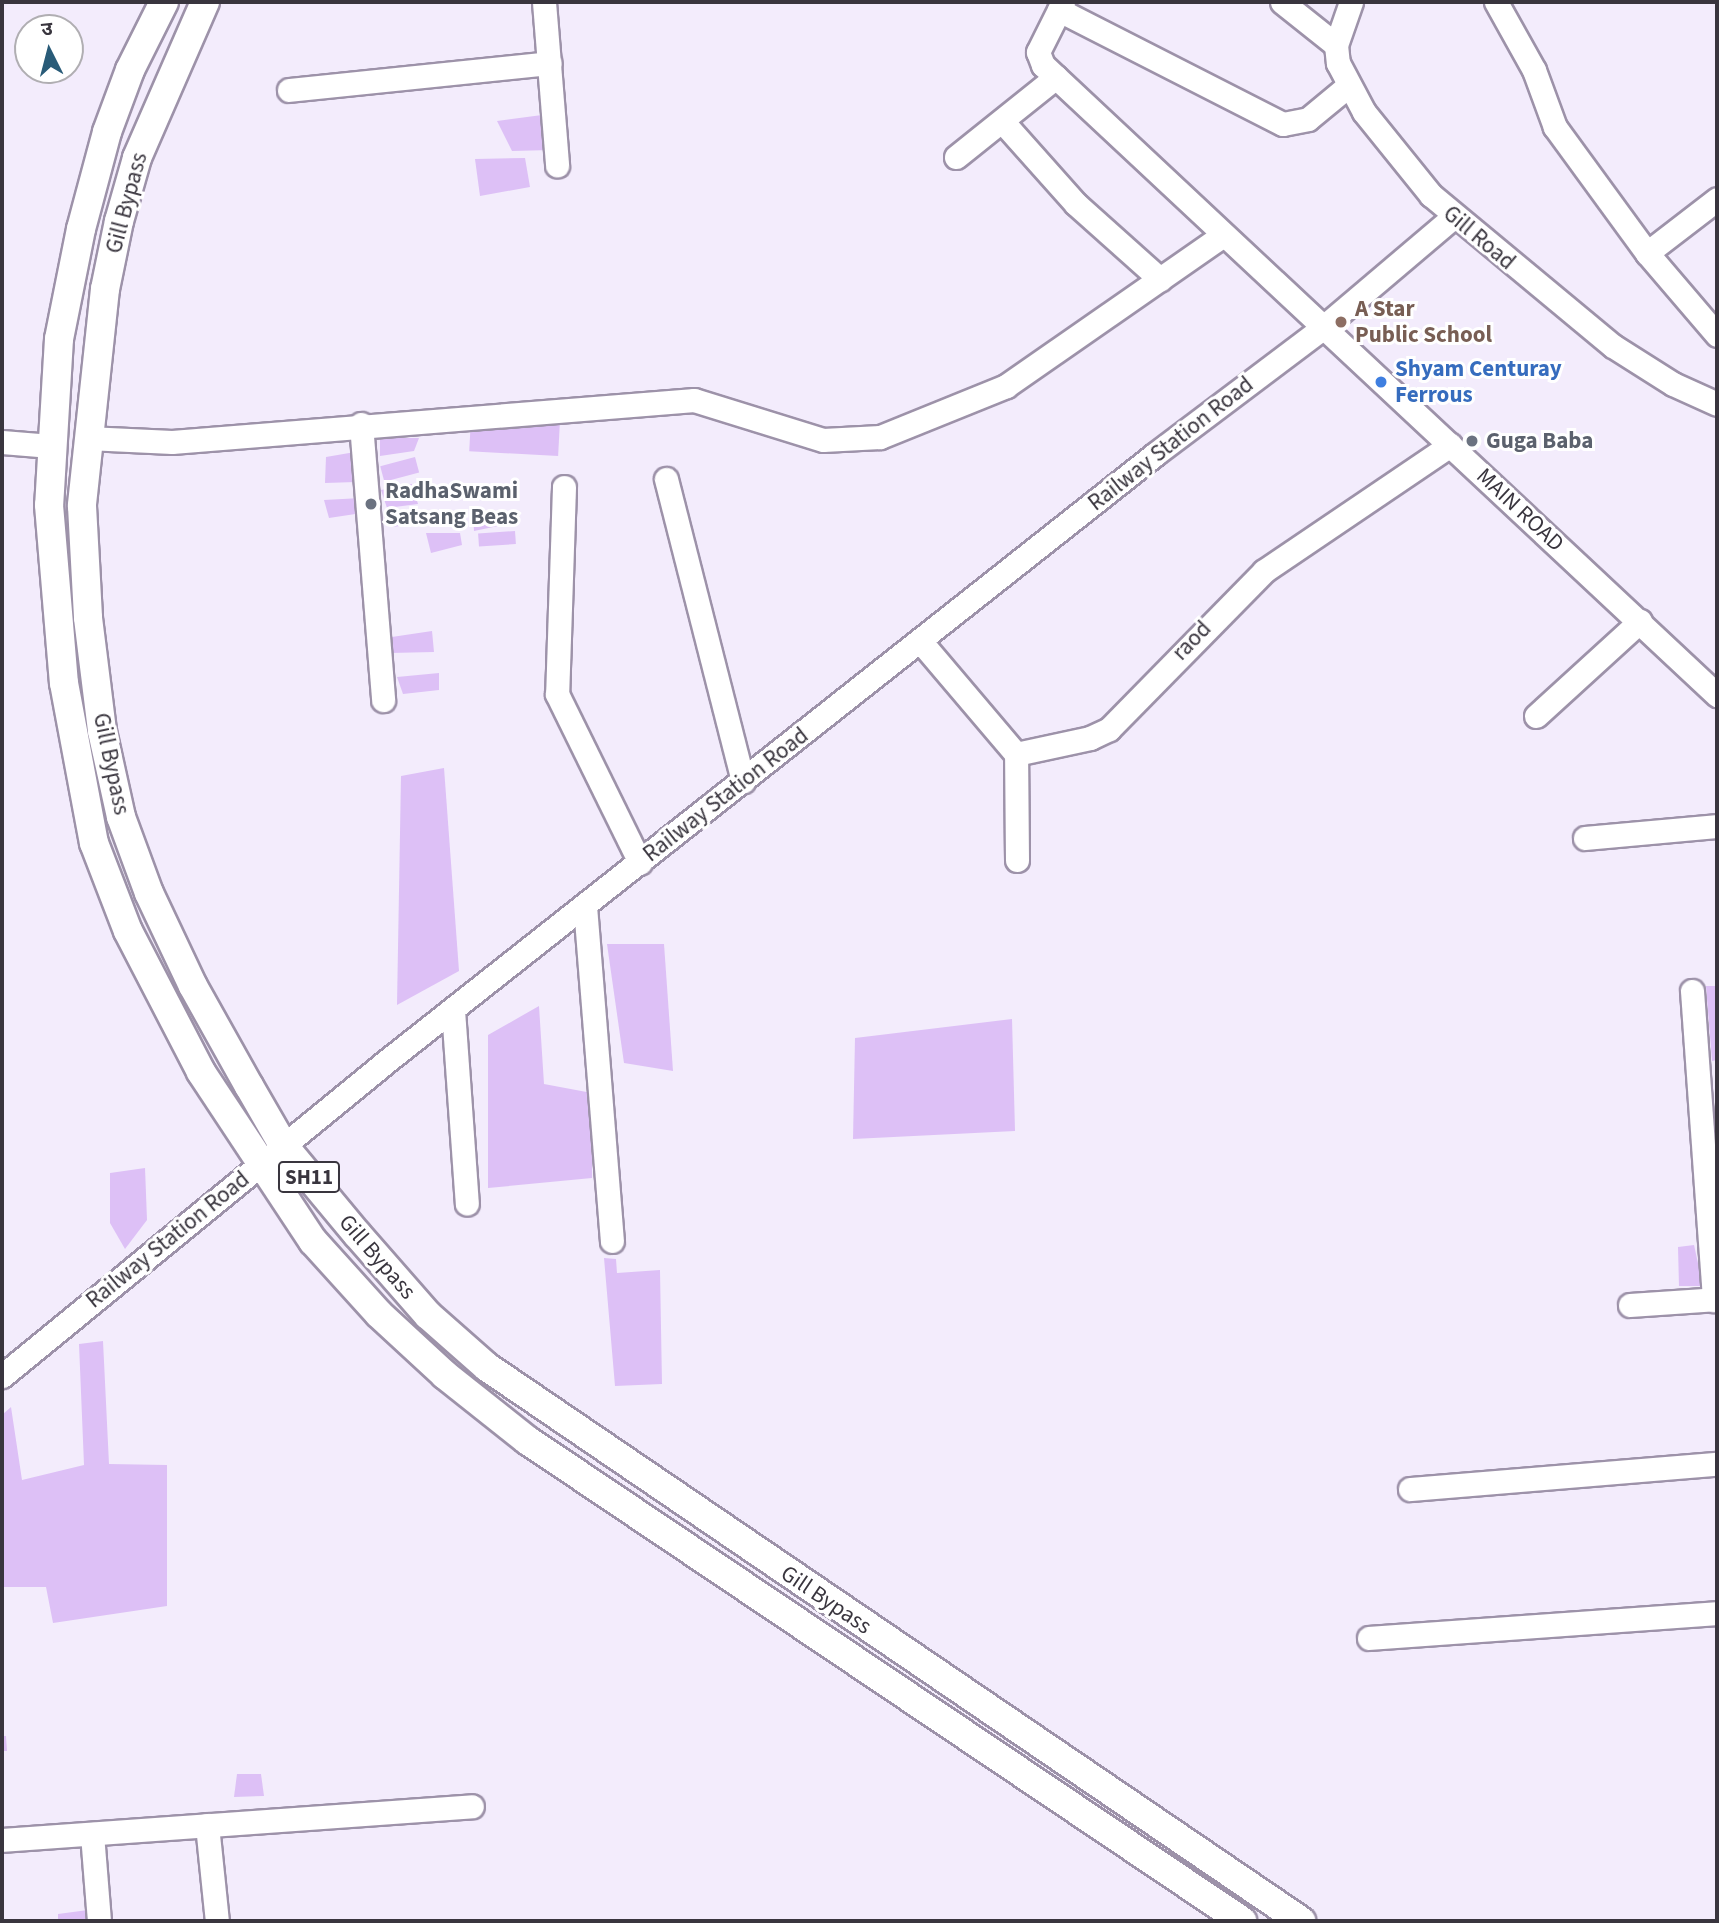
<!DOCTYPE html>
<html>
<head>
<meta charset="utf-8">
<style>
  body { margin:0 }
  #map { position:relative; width:1719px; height:1923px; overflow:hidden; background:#f3ecfc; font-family:"Source Sans 3","Noto Sans Devanagari",sans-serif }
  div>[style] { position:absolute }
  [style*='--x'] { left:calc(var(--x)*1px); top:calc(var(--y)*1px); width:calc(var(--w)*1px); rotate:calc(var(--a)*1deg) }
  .building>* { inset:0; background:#ddc0f6; transform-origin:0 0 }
  .roads { filter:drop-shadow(2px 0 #9d92a9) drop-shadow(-2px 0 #9d92a9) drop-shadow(0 2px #9d92a9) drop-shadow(0 -2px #9d92a9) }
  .minor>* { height:23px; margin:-11.5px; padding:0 11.5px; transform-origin:11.5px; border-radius:11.5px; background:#fff }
  .major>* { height:28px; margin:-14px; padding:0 14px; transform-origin:14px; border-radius:14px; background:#fff }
  .dots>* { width:19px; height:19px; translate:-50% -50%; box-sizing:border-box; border:4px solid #fff; border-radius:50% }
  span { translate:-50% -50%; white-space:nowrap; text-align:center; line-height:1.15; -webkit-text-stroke:6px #fff; paint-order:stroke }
  .shield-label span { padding:2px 5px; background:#fff; border:2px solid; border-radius:5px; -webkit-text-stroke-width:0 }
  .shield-label { font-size:21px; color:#39353e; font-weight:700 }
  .street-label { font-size:23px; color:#39353e }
  .education-label { font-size:23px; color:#785e54; font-weight:700 }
  .left { translate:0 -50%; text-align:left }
  .shop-label { font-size:23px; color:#366cbe; font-weight:700 }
  .worship-label { font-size:23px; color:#5b616d; font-weight:700 }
  .frame { position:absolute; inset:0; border:4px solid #39353e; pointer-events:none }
  .north { position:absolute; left:14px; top:14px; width:70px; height:70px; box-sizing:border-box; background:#fff; border:2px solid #b0aeb2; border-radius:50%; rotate:354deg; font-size:19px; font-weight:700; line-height:28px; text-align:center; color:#39353e }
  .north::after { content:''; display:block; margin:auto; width:24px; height:32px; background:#295b78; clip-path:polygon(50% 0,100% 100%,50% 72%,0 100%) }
</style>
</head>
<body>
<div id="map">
  <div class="building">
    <i style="clip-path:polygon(542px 115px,551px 150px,512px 151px,497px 121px)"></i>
    <i style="clip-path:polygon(525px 158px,530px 187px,480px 196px,475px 159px)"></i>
    <i style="left:560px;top:420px;width:36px;height:89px;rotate:93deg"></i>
    <i style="clip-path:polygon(380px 438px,419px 438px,414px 451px,380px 456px)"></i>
    <i style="clip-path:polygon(355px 452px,356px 482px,325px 483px,326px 457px)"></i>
    <i style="left:415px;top:457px;width:16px;height:36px;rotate:75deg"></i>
    <i style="clip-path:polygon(412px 484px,418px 504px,387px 508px,381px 490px)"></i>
    <i style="clip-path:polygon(361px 498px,362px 513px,329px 518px,324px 500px)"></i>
    <i style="clip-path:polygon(418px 510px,418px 523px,393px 527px,389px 516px)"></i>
    <i style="clip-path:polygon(513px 511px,513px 523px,474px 531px,473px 514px)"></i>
    <i style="left:515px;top:531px;width:13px;height:37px;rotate:86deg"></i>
    <i style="clip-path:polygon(426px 533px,460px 533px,462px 545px,431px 553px)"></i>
    <i style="clip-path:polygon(432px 631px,434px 652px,390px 653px,385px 638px)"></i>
    <i style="clip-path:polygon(439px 673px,439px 690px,403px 694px,397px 677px)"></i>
    <i style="clip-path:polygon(444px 768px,459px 971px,397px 1005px,401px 776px)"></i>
    <i style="clip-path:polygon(607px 944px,664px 944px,673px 1071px,624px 1063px)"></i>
    <i style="clip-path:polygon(1706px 986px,1717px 986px,1717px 1060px,1712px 1061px)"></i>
    <i style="clip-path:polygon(539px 1006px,544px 1084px,592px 1093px,592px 1178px,488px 1188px,488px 1035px)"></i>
    <i style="clip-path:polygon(1012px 1019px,1015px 1131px,853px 1139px,855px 1038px)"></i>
    <i style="clip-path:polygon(145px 1168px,147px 1220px,125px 1249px,110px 1223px,110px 1173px)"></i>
    <i style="clip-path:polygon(1694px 1245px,1703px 1286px,1679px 1286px,1678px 1247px)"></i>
    <i style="clip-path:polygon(604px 1258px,616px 1259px,617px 1273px,660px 1270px,662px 1384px,615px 1386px)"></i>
    <i style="clip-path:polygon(103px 1341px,109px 1464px,167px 1465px,167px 1606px,53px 1623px,46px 1587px,2px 1587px,2px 1415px,11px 1407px,22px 1480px,84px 1465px,79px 1344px)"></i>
    <i style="clip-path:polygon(2px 1736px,6px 1736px,7px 1751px,2px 1751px)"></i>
    <i style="clip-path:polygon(237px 1774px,261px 1774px,264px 1796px,234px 1797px)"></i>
    <i style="clip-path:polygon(88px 1910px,89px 1921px,58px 1921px,58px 1914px)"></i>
  </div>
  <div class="roads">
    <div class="minor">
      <i style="--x:544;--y:2;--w:164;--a:85.4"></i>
      <i style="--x:1063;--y:2;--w:56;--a:116.6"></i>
      <i style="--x:1038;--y:52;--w:14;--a:69"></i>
      <i style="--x:1043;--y:65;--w:923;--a:43.07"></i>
      <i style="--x:1282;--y:2;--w:69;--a:38.5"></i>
      <i style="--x:1351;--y:2;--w:46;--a:109.2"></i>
      <i style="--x:1336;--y:45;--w:18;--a:84"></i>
      <i style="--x:1338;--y:63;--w:55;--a:62"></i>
      <i style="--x:1364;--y:112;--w:107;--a:51.1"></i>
      <i style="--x:1431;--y:195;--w:236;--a:39.7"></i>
      <i style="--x:1613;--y:346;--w:71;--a:32.3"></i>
      <i style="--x:1673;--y:384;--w:48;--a:24.4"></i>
      <i style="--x:1496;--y:2;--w:78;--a:60.8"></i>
      <i style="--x:1534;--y:70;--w:61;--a:69.8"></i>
      <i style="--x:1555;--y:127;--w:156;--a:53.9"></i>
      <i style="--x:1647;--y:253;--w:108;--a:49.5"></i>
      <i style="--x:1059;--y:10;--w:251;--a:27"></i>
      <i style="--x:1283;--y:124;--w:25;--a:-11"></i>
      <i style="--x:1308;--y:119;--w:52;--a:-39.5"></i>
      <i style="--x:289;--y:90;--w:262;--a:-5.9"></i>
      <i style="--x:1002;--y:121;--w:111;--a:48.3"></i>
      <i style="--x:1076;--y:204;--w:113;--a:41.8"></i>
      <i style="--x:956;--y:157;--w:128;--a:-38.7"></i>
      <i style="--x:1647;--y:253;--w:88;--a:-37.6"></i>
      <i style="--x:361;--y:424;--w:277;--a:85.4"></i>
      <i style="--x:87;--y:438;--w:85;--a:2.7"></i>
      <i style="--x:172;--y:442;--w:524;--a:-4.6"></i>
      <i style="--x:694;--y:400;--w:135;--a:17.2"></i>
      <i style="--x:823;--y:440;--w:57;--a:-3"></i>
      <i style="--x:880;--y:437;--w:136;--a:-22"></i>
      <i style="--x:1006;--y:386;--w:264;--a:-34.8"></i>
      <i style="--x:2;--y:442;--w:49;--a:4.7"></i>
      <i style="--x:666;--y:479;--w:312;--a:75.7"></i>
      <i style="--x:564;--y:487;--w:207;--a:91.9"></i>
      <i style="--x:557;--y:694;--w:188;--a:63.8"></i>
      <i style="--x:921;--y:642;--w:147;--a:49.7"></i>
      <i style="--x:1536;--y:716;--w:141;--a:-42.4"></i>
      <i style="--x:1585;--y:838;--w:133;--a:-5.2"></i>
      <i style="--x:1017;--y:860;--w:106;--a:-90.5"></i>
      <i style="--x:1016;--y:754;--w:76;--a:-12.2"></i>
      <i style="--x:1090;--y:738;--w:21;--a:-25"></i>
      <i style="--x:1109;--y:729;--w:221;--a:-45.5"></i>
      <i style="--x:1264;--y:571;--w:225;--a:-34.1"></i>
      <i style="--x:585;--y:906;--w:336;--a:85.4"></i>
      <i style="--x:1692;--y:991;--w:310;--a:85.9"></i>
      <i style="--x:453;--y:1010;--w:194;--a:85.9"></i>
      <i style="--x:1630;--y:1305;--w:87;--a:-3.9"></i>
      <i style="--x:2;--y:1376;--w:492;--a:-39.3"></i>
      <i style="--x:383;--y:1064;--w:983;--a:-38.3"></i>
      <i style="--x:1154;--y:455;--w:209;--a:-37"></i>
      <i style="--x:1321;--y:329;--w:173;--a:-40.3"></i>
      <i style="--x:1410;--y:1489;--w:308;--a:-4.7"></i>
      <i style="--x:1369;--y:1638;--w:349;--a:-4.1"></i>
      <i style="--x:207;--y:1825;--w:97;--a:84.1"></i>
      <i style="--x:92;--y:1834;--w:87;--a:85.4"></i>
      <i style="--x:2;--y:1840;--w:471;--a:-4.1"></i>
    </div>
    <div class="major">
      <i style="--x:164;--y:2;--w:76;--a:116.6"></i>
      <i style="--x:130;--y:70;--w:66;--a:110.4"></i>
      <i style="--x:107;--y:132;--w:100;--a:105"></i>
      <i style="--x:81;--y:229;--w:112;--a:101.3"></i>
      <i style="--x:59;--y:339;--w:166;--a:93.4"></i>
      <i style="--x:49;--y:505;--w:179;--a:85.2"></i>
      <i style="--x:64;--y:683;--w:163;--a:79.4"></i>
      <i style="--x:94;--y:843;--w:94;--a:68.9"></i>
      <i style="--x:128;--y:931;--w:159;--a:62.6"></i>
      <i style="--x:201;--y:1072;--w:203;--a:56.5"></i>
      <i style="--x:313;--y:1241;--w:98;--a:47.9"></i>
      <i style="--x:379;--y:1314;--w:90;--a:42.7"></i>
      <i style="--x:445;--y:1375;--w:105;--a:38.4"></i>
      <i style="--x:527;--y:1440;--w:862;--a:33.93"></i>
      <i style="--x:205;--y:2;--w:170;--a:113.6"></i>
      <i style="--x:137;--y:158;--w:66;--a:105.9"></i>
      <i style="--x:119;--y:221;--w:69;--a:101.6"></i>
      <i style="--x:105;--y:289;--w:218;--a:96.1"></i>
      <i style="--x:82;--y:506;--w:112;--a:86.9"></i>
      <i style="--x:88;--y:618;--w:114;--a:82.9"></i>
      <i style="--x:102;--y:731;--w:88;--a:77.5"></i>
      <i style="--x:121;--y:817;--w:81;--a:69.8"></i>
      <i style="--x:149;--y:893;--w:103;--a:64.7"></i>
      <i style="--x:193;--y:986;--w:115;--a:60.8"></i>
      <i style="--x:249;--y:1086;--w:68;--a:60"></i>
      <i style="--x:283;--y:1145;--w:116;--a:50.3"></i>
      <i style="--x:357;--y:1234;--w:108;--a:48.8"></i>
      <i style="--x:428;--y:1315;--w:79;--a:41.4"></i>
      <i style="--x:487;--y:1367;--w:985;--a:34.24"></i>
    </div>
  </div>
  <div class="dots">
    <i style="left:1341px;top:322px;background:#8d6e63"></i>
    <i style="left:1381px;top:382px;background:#3f7fe0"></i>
    <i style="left:1472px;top:441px;background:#6b7280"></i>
    <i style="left:371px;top:504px;background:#6b7280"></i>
  </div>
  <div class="shield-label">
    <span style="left:309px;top:1177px">SH11</span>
  </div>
  <div class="street-label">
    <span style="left:127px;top:203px;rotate:-75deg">Gill Bypass</span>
    <span style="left:1479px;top:238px;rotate:40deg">Gill Road</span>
    <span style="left:1171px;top:444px;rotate:-38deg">Railway Station Road</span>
    <span style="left:1520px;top:510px;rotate:43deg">MAIN ROAD</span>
    <span style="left:1192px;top:641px;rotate:-46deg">raod</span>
    <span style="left:111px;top:764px;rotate:78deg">Gill Bypass</span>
    <span style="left:726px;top:795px;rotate:-38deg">Railway Station Road</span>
    <span style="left:168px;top:1240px;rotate:-39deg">Railway Station Road</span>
    <span style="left:377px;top:1257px;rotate:49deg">Gill Bypass</span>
    <span style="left:826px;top:1600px;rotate:34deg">Gill Bypass</span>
  </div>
  <div class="education-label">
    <span class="left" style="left:1355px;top:322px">A Star<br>Public School</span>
  </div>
  <div class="shop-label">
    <span class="left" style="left:1395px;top:382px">Shyam Centuray<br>Ferrous</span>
  </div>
  <div class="worship-label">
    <span class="left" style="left:1486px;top:441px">Guga Baba</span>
    <span class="left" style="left:385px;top:504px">RadhaSwami<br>Satsang Beas</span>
  </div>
  <div class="frame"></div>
  <div class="north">उ</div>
</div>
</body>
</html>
